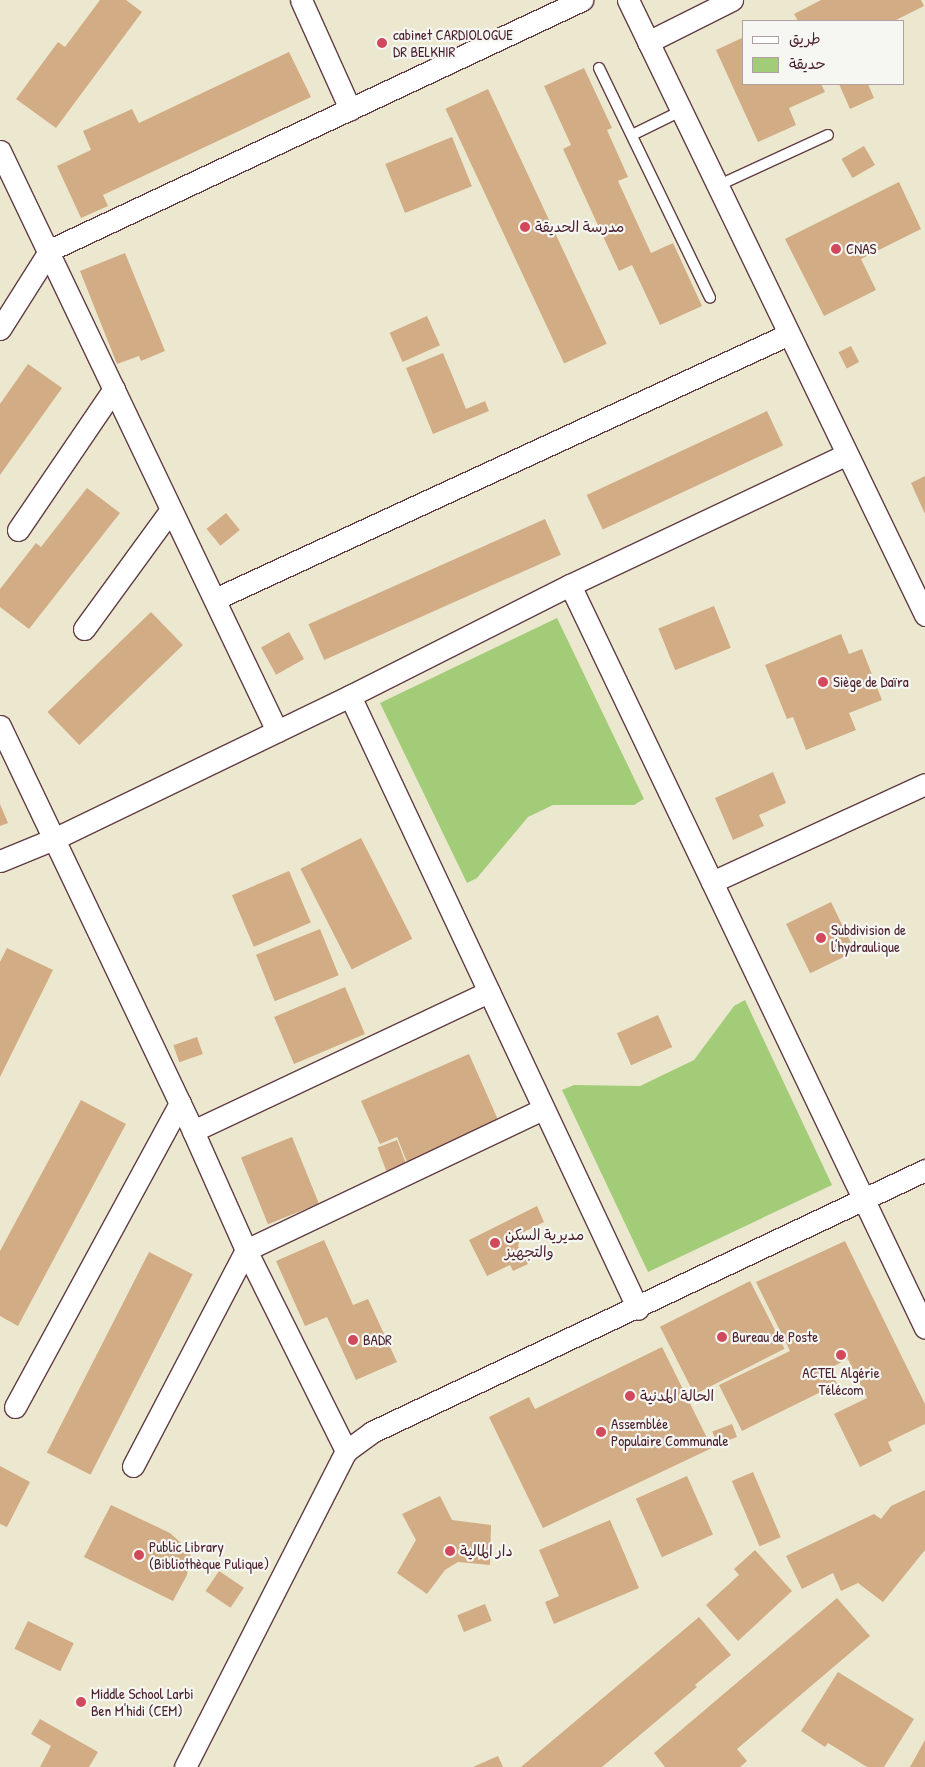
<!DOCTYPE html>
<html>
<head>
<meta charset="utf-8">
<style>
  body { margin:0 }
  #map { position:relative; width:925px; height:1767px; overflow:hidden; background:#ece8cf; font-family:"Patrick Hand","Playpen Sans Arabic",sans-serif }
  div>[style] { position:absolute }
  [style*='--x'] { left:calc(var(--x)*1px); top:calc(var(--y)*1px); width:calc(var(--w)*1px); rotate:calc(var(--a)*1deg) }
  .green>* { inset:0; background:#a2cc78 }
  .building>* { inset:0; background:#d2ac85; transform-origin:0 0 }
  .roads { filter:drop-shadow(1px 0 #623d44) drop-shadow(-1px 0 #623d44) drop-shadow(0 1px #623d44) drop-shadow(0 -1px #623d44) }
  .lane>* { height:10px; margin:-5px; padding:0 5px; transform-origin:5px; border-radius:5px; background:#fff }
  .street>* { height:21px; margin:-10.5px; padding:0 10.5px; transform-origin:10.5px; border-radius:10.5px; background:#fff }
  .dots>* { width:14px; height:14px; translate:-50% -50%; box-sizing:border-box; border:2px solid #f6f6f2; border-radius:50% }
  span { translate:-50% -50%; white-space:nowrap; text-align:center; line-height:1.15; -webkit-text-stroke:4.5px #f6f6f2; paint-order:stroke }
  .poi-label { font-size:15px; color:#4a1f2b }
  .left { translate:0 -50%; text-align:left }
  .legend { position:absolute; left:742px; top:20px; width:162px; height:65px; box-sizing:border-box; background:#f6f6f2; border:1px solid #b1a0a2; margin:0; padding:6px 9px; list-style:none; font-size:15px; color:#4a1f2b }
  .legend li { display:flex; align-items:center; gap:10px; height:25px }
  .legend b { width:25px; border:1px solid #b1a0a2 }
</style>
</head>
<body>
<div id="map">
  <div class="green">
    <i style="clip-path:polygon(557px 618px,644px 799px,634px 805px,553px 805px,528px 817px,477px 878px,467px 883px,380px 703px)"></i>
    <i style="clip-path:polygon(745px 1000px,832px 1185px,648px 1272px,562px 1090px,574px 1085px,640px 1086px,694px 1060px,734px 1006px)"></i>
  </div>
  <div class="building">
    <i style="clip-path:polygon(100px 0,126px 0,142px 12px,56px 128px,16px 99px,58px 42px,65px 47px)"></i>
    <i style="clip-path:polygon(821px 0,921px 0,924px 6px,894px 21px,798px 21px,794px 14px)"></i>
    <i style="clip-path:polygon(744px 37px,744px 84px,821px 84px,825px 92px,789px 108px,796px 125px,758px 142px,716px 50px)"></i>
    <i style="clip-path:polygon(289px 52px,311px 97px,103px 195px,108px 206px,81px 218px,57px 166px,91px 150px,83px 131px,132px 109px,139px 123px)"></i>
    <i style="clip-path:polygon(584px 68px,612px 128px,607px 130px,628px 177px,618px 181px,651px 253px,673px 243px,702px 306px,660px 325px,632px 265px,619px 271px,563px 149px,571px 145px,544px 86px)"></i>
    <i style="clip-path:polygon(839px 84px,868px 84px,874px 98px,850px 109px)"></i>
    <i style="left:488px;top:89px;width:281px;height:47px;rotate:65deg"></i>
    <i style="left:452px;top:137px;width:53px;height:72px;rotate:68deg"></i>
    <i style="left:864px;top:146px;width:22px;height:26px;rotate:60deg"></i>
    <i style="clip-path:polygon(899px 182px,921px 229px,861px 259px,876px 290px,824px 316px,785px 239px)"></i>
    <i style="clip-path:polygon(125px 253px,165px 351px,141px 361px,139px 356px,117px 364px,80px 271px)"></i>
    <i style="left:427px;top:316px;width:32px;height:41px;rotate:66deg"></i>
    <i style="left:851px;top:346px;width:18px;height:14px;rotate:63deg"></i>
    <i style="clip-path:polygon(443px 353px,466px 409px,485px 401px,489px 411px,433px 434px,406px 368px)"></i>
    <i style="clip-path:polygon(28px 364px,62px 388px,0 475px,0 404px)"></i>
    <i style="left:767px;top:411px;width:38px;height:199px;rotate:65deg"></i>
    <i style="clip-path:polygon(925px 476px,925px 514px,911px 483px)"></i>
    <i style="clip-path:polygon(87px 488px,120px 513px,29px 629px,0 607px,0 589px,36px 543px,41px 547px)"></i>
    <i style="left:226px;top:513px;width:22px;height:25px;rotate:51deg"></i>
    <i style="left:545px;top:519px;width:39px;height:259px;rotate:66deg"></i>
    <i style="left:714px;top:606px;width:45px;height:60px;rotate:68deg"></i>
    <i style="left:151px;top:612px;width:46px;height:144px;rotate:46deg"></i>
    <i style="left:289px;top:632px;width:31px;height:32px;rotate:61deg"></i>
    <i style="clip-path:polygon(841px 634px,849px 654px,862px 649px,882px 700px,849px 713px,856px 730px,806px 750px,793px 717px,787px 719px,765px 665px)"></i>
    <i style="clip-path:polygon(773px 772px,786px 803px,759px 815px,764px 826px,733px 840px,715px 798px)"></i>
    <i style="clip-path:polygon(0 804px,8px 823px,0 826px)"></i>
    <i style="left:361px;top:838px;width:113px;height:68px;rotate:63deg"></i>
    <i style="left:289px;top:871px;width:56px;height:62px;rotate:67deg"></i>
    <i style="left:831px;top:902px;width:55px;height:50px;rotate:64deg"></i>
    <i style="left:320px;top:929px;width:50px;height:69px;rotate:68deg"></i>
    <i style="clip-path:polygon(7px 948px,53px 970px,0 1077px,0 962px)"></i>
    <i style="left:345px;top:987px;width:51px;height:77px;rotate:67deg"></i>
    <i style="left:658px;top:1015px;width:35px;height:45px;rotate:66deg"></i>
    <i style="left:197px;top:1037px;width:18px;height:25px;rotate:71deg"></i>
    <i style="clip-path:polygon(469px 1054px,499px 1122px,407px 1162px,397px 1137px,380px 1144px,361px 1101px)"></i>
    <i style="clip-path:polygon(81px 1100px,126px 1124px,18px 1326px,0 1316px,0 1251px)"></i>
    <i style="left:292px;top:1137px;width:72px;height:55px;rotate:68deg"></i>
    <i style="left:397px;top:1140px;width:28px;height:21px;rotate:69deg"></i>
    <i style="clip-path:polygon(537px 1206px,544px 1222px,522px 1233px,518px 1246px,528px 1264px,513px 1271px,510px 1265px,487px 1276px,469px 1240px)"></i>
    <i style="clip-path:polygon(324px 1240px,353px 1305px,368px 1299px,397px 1362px,356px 1380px,327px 1317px,305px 1326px,276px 1261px)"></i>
    <i style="clip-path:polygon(845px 1241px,925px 1404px,925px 1424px,888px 1442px,892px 1451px,860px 1467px,834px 1414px,867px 1398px,848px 1359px,830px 1368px,837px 1384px,742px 1431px,719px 1385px,790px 1351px,756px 1282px)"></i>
    <i style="left:149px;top:1252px;width:49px;height:225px;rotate:27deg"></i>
    <i style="left:750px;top:1281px;width:76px;height:101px;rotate:63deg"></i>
    <i style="clip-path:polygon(662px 1347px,712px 1448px,543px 1528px,489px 1417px,529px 1397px,535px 1409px)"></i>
    <i style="left:732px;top:1424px;width:14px;height:21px;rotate:69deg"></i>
    <i style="clip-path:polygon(0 1466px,30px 1482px,7px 1527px,0 1524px)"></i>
    <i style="left:753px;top:1472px;width:71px;height:23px;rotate:67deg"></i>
    <i style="left:687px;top:1476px;width:64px;height:56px;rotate:66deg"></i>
    <i style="clip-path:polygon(925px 1490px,925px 1550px,883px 1602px,858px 1583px,841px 1591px,833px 1573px,802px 1589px,786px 1556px,874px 1514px,881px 1519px,891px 1506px)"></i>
    <i style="clip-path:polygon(440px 1496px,452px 1520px,491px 1525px,490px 1565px,458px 1562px,445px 1570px,427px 1594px,397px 1573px,416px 1540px,402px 1514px)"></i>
    <i style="clip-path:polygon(111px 1505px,170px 1533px,191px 1552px,187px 1575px,173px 1601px,84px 1557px)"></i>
    <i style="clip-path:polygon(610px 1520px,639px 1588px,554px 1624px,545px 1602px,559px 1596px,539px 1550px)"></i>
    <i style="clip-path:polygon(755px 1550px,792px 1591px,738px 1641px,706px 1605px,739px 1575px,734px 1569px)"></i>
    <i style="left:219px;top:1571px;width:30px;height:24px;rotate:34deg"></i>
    <i style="clip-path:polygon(837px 1598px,870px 1636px,737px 1749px,747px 1761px,740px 1767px,665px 1767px,654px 1753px)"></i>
    <i style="left:485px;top:1604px;width:18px;height:30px;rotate:68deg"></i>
    <i style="clip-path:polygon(699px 1617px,731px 1655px,695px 1685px,697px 1687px,602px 1767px,521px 1767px)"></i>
    <i style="left:28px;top:1621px;width:51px;height:31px;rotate:26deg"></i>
    <i style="clip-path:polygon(838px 1672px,914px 1719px,884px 1767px,867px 1767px,828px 1743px,825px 1747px,801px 1731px)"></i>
    <i style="clip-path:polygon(40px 1719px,98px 1752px,89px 1767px,40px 1767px,51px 1746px,31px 1734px)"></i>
    <i style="clip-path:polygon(925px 1740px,925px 1767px,910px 1767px)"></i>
    <i style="clip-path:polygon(498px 1756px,503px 1767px,473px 1767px)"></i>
  </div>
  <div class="roads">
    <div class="lane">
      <i style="--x:599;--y:68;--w:255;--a:64.2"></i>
      <i style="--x:632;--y:135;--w:55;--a:-26.1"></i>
      <i style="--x:717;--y:186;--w:122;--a:-24.7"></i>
    </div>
    <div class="street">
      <i style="--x:301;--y:0;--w:120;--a:65.8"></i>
      <i style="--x:628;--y:0;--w:683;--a:64.22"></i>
      <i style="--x:648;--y:42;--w:94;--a:-26.6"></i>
      <i style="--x:0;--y:151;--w:643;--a:64.47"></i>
      <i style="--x:0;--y:329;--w:93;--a:-57.7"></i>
      <i style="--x:50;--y:250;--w:588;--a:-25.17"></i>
      <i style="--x:18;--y:530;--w:171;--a:-55.8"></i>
      <i style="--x:570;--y:585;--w:823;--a:64.46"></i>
      <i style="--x:215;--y:599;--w:632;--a:-24.78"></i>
      <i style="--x:84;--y:629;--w:146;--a:-53.9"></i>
      <i style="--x:350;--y:696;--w:677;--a:64.83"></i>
      <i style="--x:0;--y:726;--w:449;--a:64.5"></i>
      <i style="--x:193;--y:1131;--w:130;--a:66"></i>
      <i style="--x:246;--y:1250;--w:225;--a:63.5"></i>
      <i style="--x:0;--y:861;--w:58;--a:-22.2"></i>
      <i style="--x:54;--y:839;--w:329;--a:-25.8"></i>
      <i style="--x:350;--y:696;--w:246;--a:-26.8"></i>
      <i style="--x:570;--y:585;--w:306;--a:-25.3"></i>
      <i style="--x:712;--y:882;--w:234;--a:-24.7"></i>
      <i style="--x:193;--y:1131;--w:327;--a:-25.2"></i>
      <i style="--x:15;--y:1407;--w:346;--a:-61.5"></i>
      <i style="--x:133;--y:1466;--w:244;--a:-62.4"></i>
      <i style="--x:246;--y:1250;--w:329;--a:-25.4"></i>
      <i style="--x:185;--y:1767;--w:355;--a:-63"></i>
      <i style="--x:346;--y:1451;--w:32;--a:-36"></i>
      <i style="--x:372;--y:1432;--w:612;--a:-25.35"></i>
    </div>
  </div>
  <div class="dots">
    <i style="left:382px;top:43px;background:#d1495b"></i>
    <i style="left:525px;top:227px;background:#d1495b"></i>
    <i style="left:836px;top:249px;background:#d1495b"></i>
    <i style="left:823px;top:682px;background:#d1495b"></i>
    <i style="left:821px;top:938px;background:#d1495b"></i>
    <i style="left:495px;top:1243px;background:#d1495b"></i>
    <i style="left:722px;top:1337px;background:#d1495b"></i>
    <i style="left:353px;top:1340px;background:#d1495b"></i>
    <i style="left:841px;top:1355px;background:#d1495b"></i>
    <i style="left:630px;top:1396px;background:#d1495b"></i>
    <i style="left:601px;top:1432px;background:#d1495b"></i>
    <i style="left:450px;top:1551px;background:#d1495b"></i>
    <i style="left:139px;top:1555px;background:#d1495b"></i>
    <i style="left:81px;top:1702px;background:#d1495b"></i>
  </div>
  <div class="poi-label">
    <span class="left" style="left:393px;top:43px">cabinet CARDIOLOGUE<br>DR BELKHIR</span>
    <span class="left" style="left:535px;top:227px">مدرسة الحديقة</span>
    <span class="left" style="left:846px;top:249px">CNAS</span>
    <span class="left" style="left:833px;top:682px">Siège de Daïra</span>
    <span class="left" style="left:831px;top:938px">Subdivision de<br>l'hydraulique</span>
    <span class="left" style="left:505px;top:1243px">مديرية السكن<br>والتجهيز</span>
    <span class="left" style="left:732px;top:1337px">Bureau de Poste</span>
    <span class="left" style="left:363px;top:1340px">BADR</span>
    <span style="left:841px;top:1381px">ACTEL Algérie<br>Télécom</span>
    <span class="left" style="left:640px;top:1396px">الحالة المدنية</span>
    <span class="left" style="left:611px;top:1432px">Assemblée<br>Populaire Communale</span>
    <span class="left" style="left:149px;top:1555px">Public Library<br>(Bibliothèque Pulique)</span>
    <span class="left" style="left:460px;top:1551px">دار المالية</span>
    <span class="left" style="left:91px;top:1702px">Middle School Larbi<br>Ben M'hidi (CEM)</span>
  </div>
  <ul class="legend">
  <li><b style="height:6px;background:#fff"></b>طريق</li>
  <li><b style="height:14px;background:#a2cc78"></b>حديقة</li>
  </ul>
</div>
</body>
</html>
